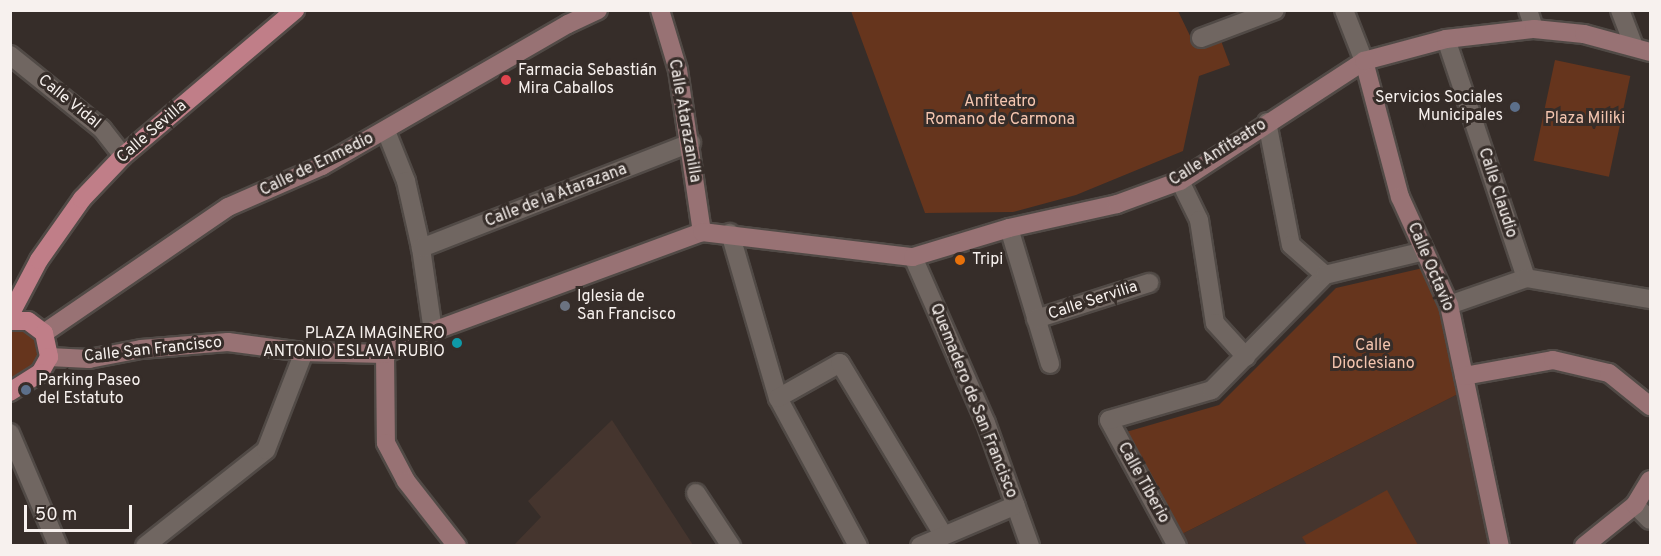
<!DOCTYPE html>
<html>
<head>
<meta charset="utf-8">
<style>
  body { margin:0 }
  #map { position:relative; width:1661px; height:556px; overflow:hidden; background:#362d29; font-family:Overpass,sans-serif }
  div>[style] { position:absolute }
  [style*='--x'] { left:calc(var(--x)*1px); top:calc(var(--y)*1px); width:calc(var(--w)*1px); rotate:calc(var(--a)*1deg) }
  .built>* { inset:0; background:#45352e }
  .green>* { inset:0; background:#66351d; transform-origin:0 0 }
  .roads { filter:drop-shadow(2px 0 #514a46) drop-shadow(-2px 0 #514a46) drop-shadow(0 2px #514a46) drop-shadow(0 -2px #514a46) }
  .street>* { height:18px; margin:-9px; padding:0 9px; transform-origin:9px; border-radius:9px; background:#706661 }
  .secondary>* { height:18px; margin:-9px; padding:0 9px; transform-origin:9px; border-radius:9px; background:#987274 }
  .primary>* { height:18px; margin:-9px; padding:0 9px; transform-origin:9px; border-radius:9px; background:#c07e88 }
  .dots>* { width:16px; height:16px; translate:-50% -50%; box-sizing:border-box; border:3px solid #362d29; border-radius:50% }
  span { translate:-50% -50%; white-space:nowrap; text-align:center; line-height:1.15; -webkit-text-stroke:6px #362d29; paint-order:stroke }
  .poi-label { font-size:16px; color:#f7f1ee }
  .left { translate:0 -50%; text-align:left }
  .right { translate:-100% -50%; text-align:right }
  .street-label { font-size:16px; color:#f7f1ee }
  .park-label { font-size:16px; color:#f4c5af }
  .frame { position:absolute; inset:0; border:12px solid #f7f1ee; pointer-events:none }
  .scale { position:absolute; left:24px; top:505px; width:108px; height:27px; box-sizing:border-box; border:3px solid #f7f1ee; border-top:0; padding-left:8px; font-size:18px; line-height:21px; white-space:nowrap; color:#f7f1ee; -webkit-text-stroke:4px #362d29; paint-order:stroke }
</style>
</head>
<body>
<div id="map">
  <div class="built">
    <i style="clip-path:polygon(1458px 394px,1489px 545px,1189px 546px,1182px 534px)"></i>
    <i style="clip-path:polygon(612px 420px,693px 545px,514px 545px,541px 517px,528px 501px)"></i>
  </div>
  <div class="green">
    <i style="clip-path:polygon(851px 11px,1178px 11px,1195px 46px,1220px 38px,1230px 65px,1199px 76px,1183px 151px,1076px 195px,1013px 212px,925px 213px)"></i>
    <i style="left:1555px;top:60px;width:77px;height:103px;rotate:12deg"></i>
    <i style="clip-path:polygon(1423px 268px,1443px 320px,1458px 394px,1182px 534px,1126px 432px,1219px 405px,1336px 288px)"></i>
    <i style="clip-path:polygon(18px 326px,37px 335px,42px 356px,34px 368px,11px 384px,11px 327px)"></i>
    <i style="clip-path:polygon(1387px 490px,1418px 545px,1307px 545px,1302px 537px)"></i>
  </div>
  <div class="roads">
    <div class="street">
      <i style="--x:1344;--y:10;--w:55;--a:68.6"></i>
      <i style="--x:1528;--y:10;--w:20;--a:72"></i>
      <i style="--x:1620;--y:10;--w:36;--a:69"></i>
      <i style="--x:1201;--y:38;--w:79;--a:-20.7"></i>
      <i style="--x:1446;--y:39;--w:252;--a:71.5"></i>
      <i style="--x:10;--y:55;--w:118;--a:38.8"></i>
      <i style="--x:102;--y:129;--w:34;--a:52"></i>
      <i style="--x:1267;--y:122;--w:125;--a:79"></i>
      <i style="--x:1291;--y:245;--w:45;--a:41.4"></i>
      <i style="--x:386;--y:131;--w:54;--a:68.2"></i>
      <i style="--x:406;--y:181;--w:69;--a:77.4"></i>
      <i style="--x:421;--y:248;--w:84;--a:81.8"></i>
      <i style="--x:1180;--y:181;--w:43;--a:64"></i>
      <i style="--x:1199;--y:220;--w:104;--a:81.2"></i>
      <i style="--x:1215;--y:323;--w:46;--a:47.6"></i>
      <i style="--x:1009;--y:228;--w:142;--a:73.2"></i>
      <i style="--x:730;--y:233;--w:172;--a:73.8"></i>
      <i style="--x:778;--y:398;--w:168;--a:61.6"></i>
      <i style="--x:421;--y:248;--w:290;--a:-21.3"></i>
      <i style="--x:913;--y:257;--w:181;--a:66.3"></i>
      <i style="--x:986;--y:423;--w:131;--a:70.3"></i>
      <i style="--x:1449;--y:305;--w:82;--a:-19.3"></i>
      <i style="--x:1526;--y:278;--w:126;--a:9.6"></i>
      <i style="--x:1036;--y:319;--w:119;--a:-17.7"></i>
      <i style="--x:778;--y:398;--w:71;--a:-29.4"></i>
      <i style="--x:840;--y:363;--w:198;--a:59"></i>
      <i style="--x:10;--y:433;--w:123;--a:67"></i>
      <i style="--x:696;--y:493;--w:64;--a:56.6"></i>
      <i style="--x:1635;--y:505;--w:21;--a:45"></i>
      <i style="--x:145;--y:546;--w:154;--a:-38.4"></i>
      <i style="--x:266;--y:450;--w:105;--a:-68.8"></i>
      <i style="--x:920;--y:546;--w:104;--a:-23.1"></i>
      <i style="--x:1177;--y:546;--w:143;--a:-118.4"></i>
      <i style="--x:1109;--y:420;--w:107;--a:-16.2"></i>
      <i style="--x:1212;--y:390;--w:161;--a:-45.5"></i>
      <i style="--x:1325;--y:275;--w:102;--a:-13.6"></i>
    </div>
    <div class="secondary">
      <i style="--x:660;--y:10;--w:63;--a:73.3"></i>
      <i style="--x:678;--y:70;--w:164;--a:81.6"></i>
      <i style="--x:1364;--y:61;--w:141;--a:75.2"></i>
      <i style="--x:1400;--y:197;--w:119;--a:65.6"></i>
      <i style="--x:1449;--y:305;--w:246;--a:78.1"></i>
      <i style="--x:44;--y:333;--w:223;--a:-34.4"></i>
      <i style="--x:228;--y:207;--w:103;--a:-23.6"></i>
      <i style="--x:322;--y:166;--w:284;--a:-30"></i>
      <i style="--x:568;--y:24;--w:33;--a:-25"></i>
      <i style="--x:385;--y:354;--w:89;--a:89.4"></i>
      <i style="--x:386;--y:443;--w:43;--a:62.2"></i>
      <i style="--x:406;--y:481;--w:83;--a:51.9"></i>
      <i style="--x:49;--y:357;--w:40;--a:2.9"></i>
      <i style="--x:89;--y:359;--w:53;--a:-10.9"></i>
      <i style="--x:141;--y:349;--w:87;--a:-4.6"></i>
      <i style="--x:228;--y:342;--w:77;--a:7.5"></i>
      <i style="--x:304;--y:352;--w:81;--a:1.4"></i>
      <i style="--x:385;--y:354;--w:53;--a:-25.6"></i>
      <i style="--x:433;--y:331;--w:287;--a:-20.2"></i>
      <i style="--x:702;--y:232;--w:212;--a:6.8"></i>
      <i style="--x:913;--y:257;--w:100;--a:-16.8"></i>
      <i style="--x:1009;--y:228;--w:111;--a:-12.5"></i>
      <i style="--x:1117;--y:204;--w:67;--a:-20.1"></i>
      <i style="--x:1180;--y:181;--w:220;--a:-33.1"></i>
      <i style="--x:1364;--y:61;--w:85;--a:-15"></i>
      <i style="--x:1446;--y:39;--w:89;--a:-6.5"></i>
      <i style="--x:1534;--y:29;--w:50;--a:5.7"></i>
      <i style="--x:1584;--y:34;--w:68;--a:15.3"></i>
      <i style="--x:1464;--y:376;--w:90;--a:-10.2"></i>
      <i style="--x:1553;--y:360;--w:57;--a:13.1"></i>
      <i style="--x:1609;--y:373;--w:53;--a:38.8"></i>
      <i style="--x:1584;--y:546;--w:65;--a:-38.8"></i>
      <i style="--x:1635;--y:505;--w:29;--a:-59"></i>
    </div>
    <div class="primary">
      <i style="--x:10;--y:315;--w:62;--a:-62.2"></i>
      <i style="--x:39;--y:260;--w:75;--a:-54.8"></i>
      <i style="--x:82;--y:199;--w:59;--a:-46.4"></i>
      <i style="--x:123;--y:156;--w:226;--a:-40.3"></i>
      <i style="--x:10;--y:321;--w:18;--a:0"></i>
      <i style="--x:28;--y:321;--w:20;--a:37"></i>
      <i style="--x:44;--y:333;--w:25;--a:78"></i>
      <i style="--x:49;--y:357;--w:18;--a:119"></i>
      <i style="--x:40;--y:373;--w:36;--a:148"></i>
    </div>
  </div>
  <div class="dots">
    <i style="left:506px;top:80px;background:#e0444e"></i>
    <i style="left:1515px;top:107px;background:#5c6f8a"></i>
    <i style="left:960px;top:260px;background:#e8710a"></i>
    <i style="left:565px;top:306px;background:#6b7280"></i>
    <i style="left:457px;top:343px;background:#0f9aa8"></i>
    <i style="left:26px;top:390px;background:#5c6f8a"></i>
  </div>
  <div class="poi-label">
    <span class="left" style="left:518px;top:80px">Farmacia Sebastián<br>Mira Caballos</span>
    <span class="right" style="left:1503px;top:107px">Servicios Sociales<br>Municipales</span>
    <span class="left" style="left:972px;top:260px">Tripi</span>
    <span class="left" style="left:577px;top:306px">Iglesia de<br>San Francisco</span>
    <span class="right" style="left:445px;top:343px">PLAZA IMAGINERO<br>ANTONIO ESLAVA RUBIO</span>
    <span class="left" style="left:38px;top:390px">Parking Paseo<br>del Estatuto</span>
  </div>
  <div class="street-label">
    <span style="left:69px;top:102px;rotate:39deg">Calle Vidal</span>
    <span style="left:684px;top:121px;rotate:80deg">Calle Atarazanilla</span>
    <span style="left:152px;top:132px;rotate:-41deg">Calle Sevilla</span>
    <span style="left:1218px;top:153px;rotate:-32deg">Calle Anfiteatro</span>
    <span style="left:317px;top:165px;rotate:-26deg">Calle de Enmedio</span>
    <span style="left:1497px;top:193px;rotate:72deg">Calle Claudio</span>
    <span style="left:556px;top:196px;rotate:-21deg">Calle de la Atarazana</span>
    <span style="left:1430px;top:267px;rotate:67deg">Calle Octavio</span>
    <span style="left:1093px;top:301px;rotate:-18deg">Calle Servilia</span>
    <span style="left:153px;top:350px;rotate:-6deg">Calle San Francisco</span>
    <span style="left:973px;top:401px;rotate:68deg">Quemadero de San Francisco</span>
    <span style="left:1143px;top:483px;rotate:61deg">Calle Tiberio</span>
  </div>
  <div class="park-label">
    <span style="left:1000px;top:111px">Anfiteatro<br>Romano de Carmona</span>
    <span style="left:1585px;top:119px">Plaza Miliki</span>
    <span style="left:1373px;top:355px">Calle<br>Dioclesiano</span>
  </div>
  <div class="frame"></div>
  <div class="scale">50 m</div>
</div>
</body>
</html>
